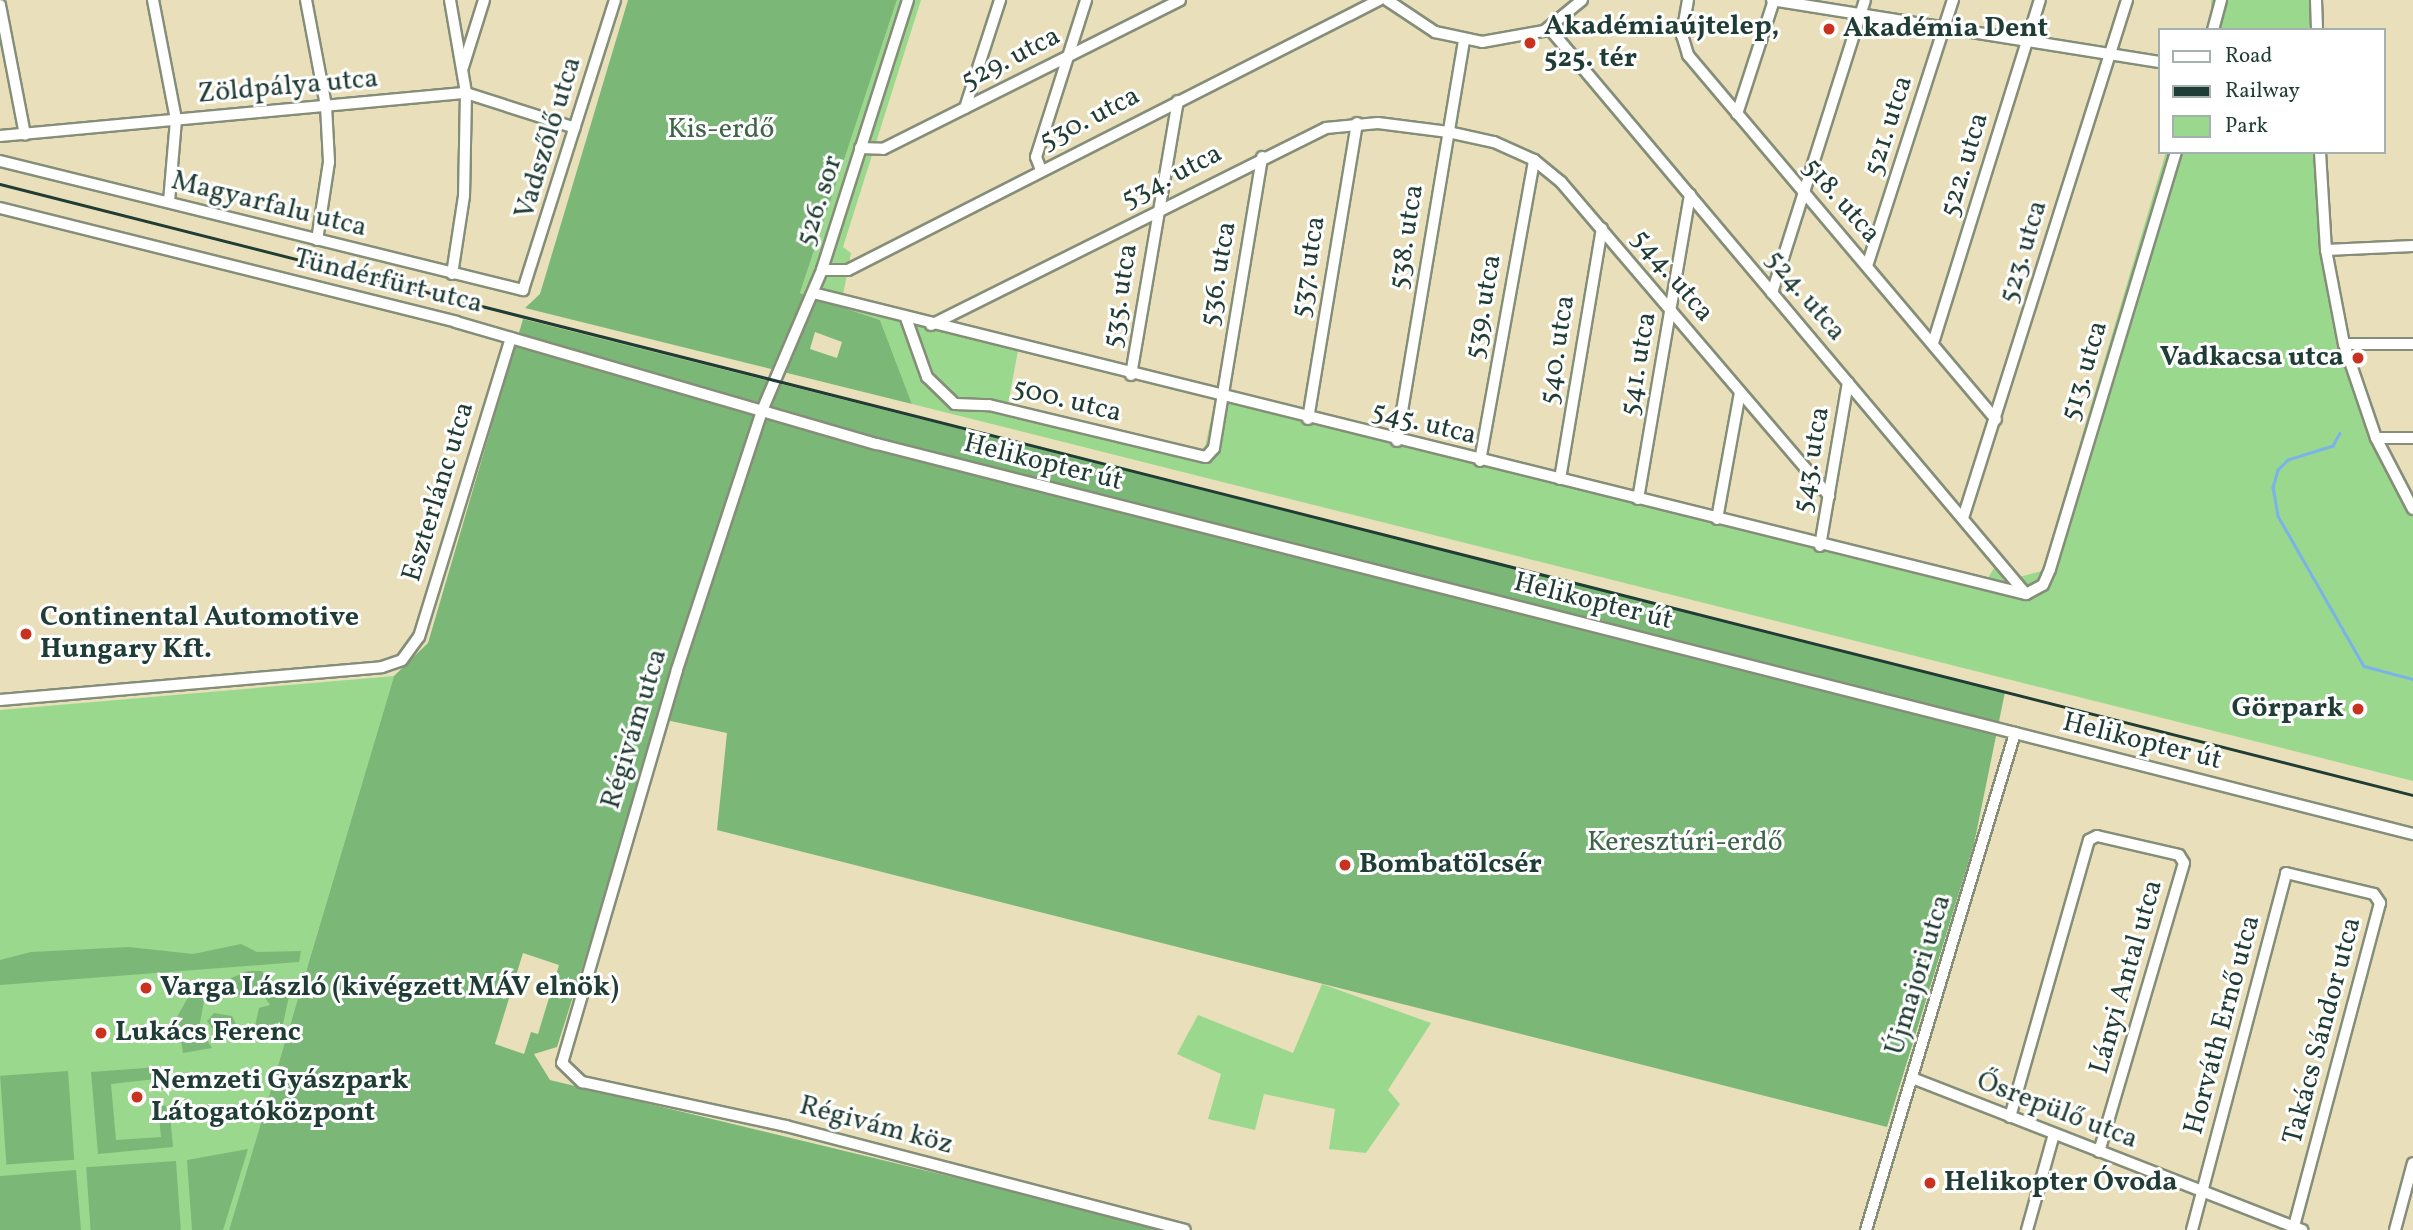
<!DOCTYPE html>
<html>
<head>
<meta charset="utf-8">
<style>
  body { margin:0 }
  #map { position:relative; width:2413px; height:1230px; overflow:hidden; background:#e9e0bb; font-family:Vollkorn,serif }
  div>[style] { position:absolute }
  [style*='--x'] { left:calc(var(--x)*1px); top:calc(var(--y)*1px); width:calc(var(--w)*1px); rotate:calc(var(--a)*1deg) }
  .green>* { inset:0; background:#9ad88d; transform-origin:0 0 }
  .forest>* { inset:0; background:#7bb878; transform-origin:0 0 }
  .stream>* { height:2.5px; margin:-1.25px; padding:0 1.25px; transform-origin:1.25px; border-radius:1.25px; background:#7ab3ea }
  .roads { filter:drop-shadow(2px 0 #848e78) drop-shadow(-2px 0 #848e78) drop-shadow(0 2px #848e78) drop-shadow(0 -2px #848e78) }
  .minor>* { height:10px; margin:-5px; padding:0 5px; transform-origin:5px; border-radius:5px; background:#fff }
  .rail>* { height:2.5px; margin:-1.25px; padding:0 1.25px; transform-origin:1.25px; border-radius:1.25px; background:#1f3d34 }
  .dots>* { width:19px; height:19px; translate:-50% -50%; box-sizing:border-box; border:4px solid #fff; border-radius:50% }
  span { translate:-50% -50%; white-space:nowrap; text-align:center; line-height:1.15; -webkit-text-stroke:6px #fff; paint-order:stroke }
  .poi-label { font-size:28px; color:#1f3d34; font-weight:700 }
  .left { translate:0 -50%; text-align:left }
  .right { translate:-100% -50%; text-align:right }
  .street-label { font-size:28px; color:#1f3d34 }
  .park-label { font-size:28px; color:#3e644a }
  .legend { position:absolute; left:2158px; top:28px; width:228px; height:126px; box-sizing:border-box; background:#fff; border:2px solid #a5b1ae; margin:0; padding:9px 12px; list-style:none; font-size:21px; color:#1f3d34 }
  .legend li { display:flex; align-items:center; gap:14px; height:35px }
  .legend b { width:35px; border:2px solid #a5b1ae }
</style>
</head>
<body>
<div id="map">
  <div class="green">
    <i style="clip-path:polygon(897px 0,921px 0,843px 247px,851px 253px,843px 295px,1020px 340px,1008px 404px,1204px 452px,1217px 391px,1987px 580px,2002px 554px,2019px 577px,2042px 571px,2166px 152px,2315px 152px,2320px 251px,2339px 349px,2375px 445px,2413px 518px,2413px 781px,912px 404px,880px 320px,800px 293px)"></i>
    <i style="left:2211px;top:0;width:100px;height:31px"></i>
    <i style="clip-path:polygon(394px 676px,229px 1230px,0 1230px,0 710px)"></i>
    <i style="clip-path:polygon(1322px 984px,1431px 1023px,1388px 1090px,1400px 1104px,1366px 1153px,1329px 1149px,1335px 1109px,1264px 1094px,1255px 1130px,1208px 1119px,1221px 1074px,1177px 1054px,1198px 1015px,1293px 1053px)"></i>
  </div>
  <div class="forest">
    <i style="clip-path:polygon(evenodd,628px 0,897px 0,800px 293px,880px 320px,912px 404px,525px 308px,540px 294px,628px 0,815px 332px,842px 342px,837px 358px,810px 349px,815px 332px)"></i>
    <i style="clip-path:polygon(evenodd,523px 319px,2005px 692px,1974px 844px,1887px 1127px,717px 830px,727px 733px,661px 719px,557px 1047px,534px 1054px,550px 1080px,1173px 1230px,229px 1230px,394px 676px,428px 643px,523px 319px,523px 953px,559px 965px,538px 1034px,531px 1032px,524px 1054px,495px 1044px,523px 953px)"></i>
    <i style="clip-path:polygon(241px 944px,257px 952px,301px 951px,299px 962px,0 985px,0 960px,31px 952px,129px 947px,193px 954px)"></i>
    <i style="clip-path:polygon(248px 971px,262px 971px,269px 981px,291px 987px,280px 1038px,255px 1026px,259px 1008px,270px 1005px,258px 986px,237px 996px,230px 990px,231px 978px)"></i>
    <i style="clip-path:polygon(191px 992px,205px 996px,199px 1028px,212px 1048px,183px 1053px,177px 1017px)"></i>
    <i style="clip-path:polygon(214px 1013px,232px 1016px,244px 1040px,212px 1028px,207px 1021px)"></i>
    <i style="clip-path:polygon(158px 1067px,170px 1075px,172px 1089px,157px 1090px,156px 1079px,111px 1084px,116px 1140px,161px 1137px,158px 1107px,169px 1105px,173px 1147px,98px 1154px,91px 1072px)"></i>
    <i style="left:68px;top:1071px;width:89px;height:68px;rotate:86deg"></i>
    <i style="clip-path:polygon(248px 1149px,223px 1230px,192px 1230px,187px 1160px)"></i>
    <i style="left:176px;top:1161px;width:69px;height:90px;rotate:86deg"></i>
    <i style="clip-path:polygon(76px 1170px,81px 1230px,0 1230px,0 1176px)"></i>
  </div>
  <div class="stream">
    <i style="--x:2340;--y:433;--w:15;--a:118"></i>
    <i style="--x:2333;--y:446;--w:47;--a:162.7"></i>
    <i style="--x:2288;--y:460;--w:14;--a:135"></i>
    <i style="--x:2278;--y:470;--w:18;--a:106"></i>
    <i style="--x:2273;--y:487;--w:29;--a:80"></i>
    <i style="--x:2278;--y:516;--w:173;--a:60.2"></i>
    <i style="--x:2364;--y:666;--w:51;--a:14.9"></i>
  </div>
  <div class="roads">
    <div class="minor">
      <i style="--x:153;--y:0;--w:122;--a:79.1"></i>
      <i style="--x:176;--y:120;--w:82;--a:94.9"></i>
      <i style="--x:306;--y:0;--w:108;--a:79.3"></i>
      <i style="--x:326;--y:106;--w:56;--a:86.9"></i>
      <i style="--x:329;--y:162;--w:79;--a:98.7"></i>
      <i style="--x:450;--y:0;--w:94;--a:80.2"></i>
      <i style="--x:466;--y:93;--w:103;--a:91.1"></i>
      <i style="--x:464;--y:196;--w:79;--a:98.7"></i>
      <i style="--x:908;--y:0;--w:283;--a:107.7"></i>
      <i style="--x:822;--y:270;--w:153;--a:113.1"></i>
      <i style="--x:762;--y:411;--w:273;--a:108.2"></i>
      <i style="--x:677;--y:670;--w:409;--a:106.3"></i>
      <i style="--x:562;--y:1063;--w:28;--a:44"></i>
      <i style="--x:582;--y:1082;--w:209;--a:12.2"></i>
      <i style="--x:786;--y:1126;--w:412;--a:14.6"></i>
      <i style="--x:1387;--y:0;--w:58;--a:33.7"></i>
      <i style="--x:1435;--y:32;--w:48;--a:12"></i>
      <i style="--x:1482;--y:42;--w:63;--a:-10.1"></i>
      <i style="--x:1544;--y:31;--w:49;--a:-39.2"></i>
      <i style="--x:1688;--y:0;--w:36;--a:100"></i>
      <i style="--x:1682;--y:35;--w:21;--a:73"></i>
      <i style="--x:1688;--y:55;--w:477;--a:49.8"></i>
      <i style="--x:1772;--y:0;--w:392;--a:9.1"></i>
      <i style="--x:2316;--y:0;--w:30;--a:88"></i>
      <i style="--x:0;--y:5;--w:132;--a:79.1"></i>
      <i style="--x:1549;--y:28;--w:740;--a:49.88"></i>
      <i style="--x:2213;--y:30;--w:31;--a:-75"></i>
      <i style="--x:463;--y:67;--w:70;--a:-72.6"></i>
      <i style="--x:965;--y:108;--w:114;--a:-72"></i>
      <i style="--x:1737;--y:114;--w:120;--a:-72"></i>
      <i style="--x:0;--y:136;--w:468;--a:-5.3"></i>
      <i style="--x:466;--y:93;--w:114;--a:17.8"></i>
      <i style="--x:860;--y:148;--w:23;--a:2"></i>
      <i style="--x:883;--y:149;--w:332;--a:-26.6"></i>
      <i style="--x:2320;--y:152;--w:98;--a:86.5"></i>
      <i style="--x:2326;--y:250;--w:96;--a:79.2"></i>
      <i style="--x:2344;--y:344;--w:99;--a:71.2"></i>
      <i style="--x:2376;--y:438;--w:80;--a:62.5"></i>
      <i style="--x:0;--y:161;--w:539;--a:13.86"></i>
      <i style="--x:523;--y:290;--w:304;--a:-72.4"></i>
      <i style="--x:1041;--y:170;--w:14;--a:-111"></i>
      <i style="--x:1036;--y:157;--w:165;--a:-72.3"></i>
      <i style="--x:0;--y:208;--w:470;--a:14"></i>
      <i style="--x:456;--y:322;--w:438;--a:16.2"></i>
      <i style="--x:877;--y:444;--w:1585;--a:14.25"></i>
      <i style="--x:2326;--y:250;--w:87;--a:-2.6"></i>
      <i style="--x:1867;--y:266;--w:280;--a:-72.1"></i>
      <i style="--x:822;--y:270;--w:26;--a:0"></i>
      <i style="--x:848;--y:270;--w:596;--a:-26.95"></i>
      <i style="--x:813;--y:293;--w:1250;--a:13.94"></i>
      <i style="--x:2026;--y:594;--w:19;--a:-28"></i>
      <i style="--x:2043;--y:585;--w:17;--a:-66"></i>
      <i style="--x:2050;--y:569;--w:436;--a:-73.2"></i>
      <i style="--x:1772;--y:293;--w:307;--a:-72.4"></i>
      <i style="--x:906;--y:318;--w:63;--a:70.4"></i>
      <i style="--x:927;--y:377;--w:39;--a:44"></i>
      <i style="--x:955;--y:404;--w:34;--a:2"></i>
      <i style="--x:989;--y:405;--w:223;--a:13.5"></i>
      <i style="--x:1206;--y:457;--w:12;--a:-48"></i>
      <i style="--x:1214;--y:448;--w:295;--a:-80.6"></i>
      <i style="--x:931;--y:325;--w:441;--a:-26.5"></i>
      <i style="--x:1326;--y:128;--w:52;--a:-5.5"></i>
      <i style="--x:1378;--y:123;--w:71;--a:7.3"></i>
      <i style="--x:1448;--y:132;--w:47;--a:12.3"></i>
      <i style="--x:1494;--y:142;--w:44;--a:24.2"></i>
      <i style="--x:1534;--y:160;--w:35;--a:39"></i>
      <i style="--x:1561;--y:182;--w:413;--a:49.5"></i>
      <i style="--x:1933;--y:343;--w:359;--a:-72.7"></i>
      <i style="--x:2344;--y:344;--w:69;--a:0"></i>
      <i style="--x:1131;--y:375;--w:278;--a:-80.3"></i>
      <i style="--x:1308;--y:419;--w:300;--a:-80.6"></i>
      <i style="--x:2376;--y:438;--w:37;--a:0"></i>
      <i style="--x:1397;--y:441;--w:406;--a:-80.5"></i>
      <i style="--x:1480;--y:461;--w:306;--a:-79.8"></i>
      <i style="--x:1560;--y:479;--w:254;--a:-80.5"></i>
      <i style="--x:1638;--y:499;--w:309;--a:-80.3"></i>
      <i style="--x:1963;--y:518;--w:543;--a:-72.43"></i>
      <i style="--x:1717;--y:519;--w:129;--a:-79.7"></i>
      <i style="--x:1820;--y:546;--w:166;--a:-80.3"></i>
      <i style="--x:0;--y:700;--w:383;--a:-4.9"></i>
      <i style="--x:382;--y:667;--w:21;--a:-19"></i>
      <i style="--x:402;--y:660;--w:29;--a:-54"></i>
      <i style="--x:419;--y:637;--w:313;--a:-72.9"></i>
      <i style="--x:1912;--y:1078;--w:419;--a:21.3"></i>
      <i style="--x:2010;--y:1117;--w:288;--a:-74.1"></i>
      <i style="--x:2089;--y:840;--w:9;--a:-27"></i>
      <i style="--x:2097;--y:836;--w:84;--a:13"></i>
      <i style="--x:2179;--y:855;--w:9;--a:58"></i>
      <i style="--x:2184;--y:863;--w:301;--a:106.4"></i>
      <i style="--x:1866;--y:1230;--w:519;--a:-73.31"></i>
      <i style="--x:2027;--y:1230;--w:100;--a:-74.3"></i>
      <i style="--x:2192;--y:1230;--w:369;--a:-75.2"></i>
      <i style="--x:2286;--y:873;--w:90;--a:13.4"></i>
      <i style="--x:2374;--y:894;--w:11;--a:56"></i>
      <i style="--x:2380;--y:903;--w:335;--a:104.9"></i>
      <i style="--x:2395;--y:1230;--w:69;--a:-75"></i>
    </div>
  </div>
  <div class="rail">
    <i style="--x:0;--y:184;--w:2489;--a:14.21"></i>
  </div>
  <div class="dots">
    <i style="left:1829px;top:29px;background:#c8321e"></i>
    <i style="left:1530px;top:43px;background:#c8321e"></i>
    <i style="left:2358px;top:358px;background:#c8321e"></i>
    <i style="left:26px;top:634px;background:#c8321e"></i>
    <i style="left:2358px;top:709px;background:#c8321e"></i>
    <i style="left:1345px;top:865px;background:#c8321e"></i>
    <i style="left:146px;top:988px;background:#c8321e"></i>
    <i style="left:101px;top:1033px;background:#c8321e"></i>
    <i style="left:137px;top:1097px;background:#c8321e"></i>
    <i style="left:1930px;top:1183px;background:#c8321e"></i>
  </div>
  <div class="poi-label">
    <span class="left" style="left:1544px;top:43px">Akadémiaújtelep,<br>525. tér</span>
    <span class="left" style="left:1843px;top:29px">Akadémia Dent</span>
    <span class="right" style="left:2344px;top:358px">Vadkacsa utca</span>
    <span class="left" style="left:40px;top:634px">Continental Automotive<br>Hungary Kft.</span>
    <span class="right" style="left:2344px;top:709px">Görpark</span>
    <span class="left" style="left:1359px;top:865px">Bombatölcsér</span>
    <span class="left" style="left:160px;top:988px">Varga László (kivégzett MÁV elnök)</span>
    <span class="left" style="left:115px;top:1033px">Lukács Ferenc</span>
    <span class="left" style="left:151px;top:1097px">Nemzeti Gyászpark<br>Látogatóközpont</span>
    <span class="left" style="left:1944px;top:1183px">Helikopter Óvoda</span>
  </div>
  <div class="street-label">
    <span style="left:1011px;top:59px;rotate:-27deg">529. utca</span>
    <span style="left:288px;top:87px;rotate:-5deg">Zöldpálya utca</span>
    <span style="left:1090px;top:119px;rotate:-27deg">530. utca</span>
    <span style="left:1889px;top:126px;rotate:-72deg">521. utca</span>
    <span style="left:549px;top:138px;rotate:-73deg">Vadszőlő utca</span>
    <span style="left:1965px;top:165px;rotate:-73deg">522. utca</span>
    <span style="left:1172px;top:177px;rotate:-27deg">534. utca</span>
    <span style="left:820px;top:201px;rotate:-72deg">526. sor</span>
    <span style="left:1841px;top:201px;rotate:49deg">518. utca</span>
    <span style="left:269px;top:205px;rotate:14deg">Magyarfalu utca</span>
    <span style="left:1407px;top:237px;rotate:-81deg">538. utca</span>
    <span style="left:2024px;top:252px;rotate:-73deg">523. utca</span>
    <span style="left:1309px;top:267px;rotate:-81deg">537. utca</span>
    <span style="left:1219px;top:274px;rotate:-80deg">536. utca</span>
    <span style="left:1672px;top:276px;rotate:50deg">544. utca</span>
    <span style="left:388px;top:282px;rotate:14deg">Tündérfürt utca</span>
    <span style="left:1121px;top:296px;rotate:-81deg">535. utca</span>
    <span style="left:1805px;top:296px;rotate:50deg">524. utca</span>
    <span style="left:1484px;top:307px;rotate:-80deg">539. utca</span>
    <span style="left:1558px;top:350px;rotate:-81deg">540. utca</span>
    <span style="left:1639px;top:364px;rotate:-80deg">541. utca</span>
    <span style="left:2085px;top:371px;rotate:-73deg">513. utca</span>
    <span style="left:1067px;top:401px;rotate:14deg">500. utca</span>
    <span style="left:1424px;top:424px;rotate:14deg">545. utca</span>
    <span style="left:1812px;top:460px;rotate:-80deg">543. utca</span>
    <span style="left:1043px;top:463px;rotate:14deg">Helikopter út</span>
    <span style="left:439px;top:492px;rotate:-73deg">Eszterlánc utca</span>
    <span style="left:1593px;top:602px;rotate:14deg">Helikopter út</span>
    <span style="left:635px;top:729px;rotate:-73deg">Régivám utca</span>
    <span style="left:2142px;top:742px;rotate:14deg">Helikopter út</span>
    <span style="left:1919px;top:975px;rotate:-73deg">Újmajori utca</span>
    <span style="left:2127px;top:977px;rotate:-74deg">Lányi Antal utca</span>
    <span style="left:2223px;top:1025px;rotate:-75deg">Horváth Ernő utca</span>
    <span style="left:2323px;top:1031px;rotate:-75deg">Takács Sándor utca</span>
    <span style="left:2057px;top:1111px;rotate:21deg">Ősrepülő utca</span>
    <span style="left:876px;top:1126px;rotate:15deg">Régivám köz</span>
  </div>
  <div class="park-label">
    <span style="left:721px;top:130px">Kis-erdő</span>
    <span style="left:1685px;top:843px">Keresztúri-erdő</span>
  </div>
  <ul class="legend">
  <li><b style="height:9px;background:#fff"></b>Road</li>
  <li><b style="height:9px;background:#1f3d34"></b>Railway</li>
  <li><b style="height:19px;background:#9ad88d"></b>Park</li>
  </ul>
</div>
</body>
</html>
